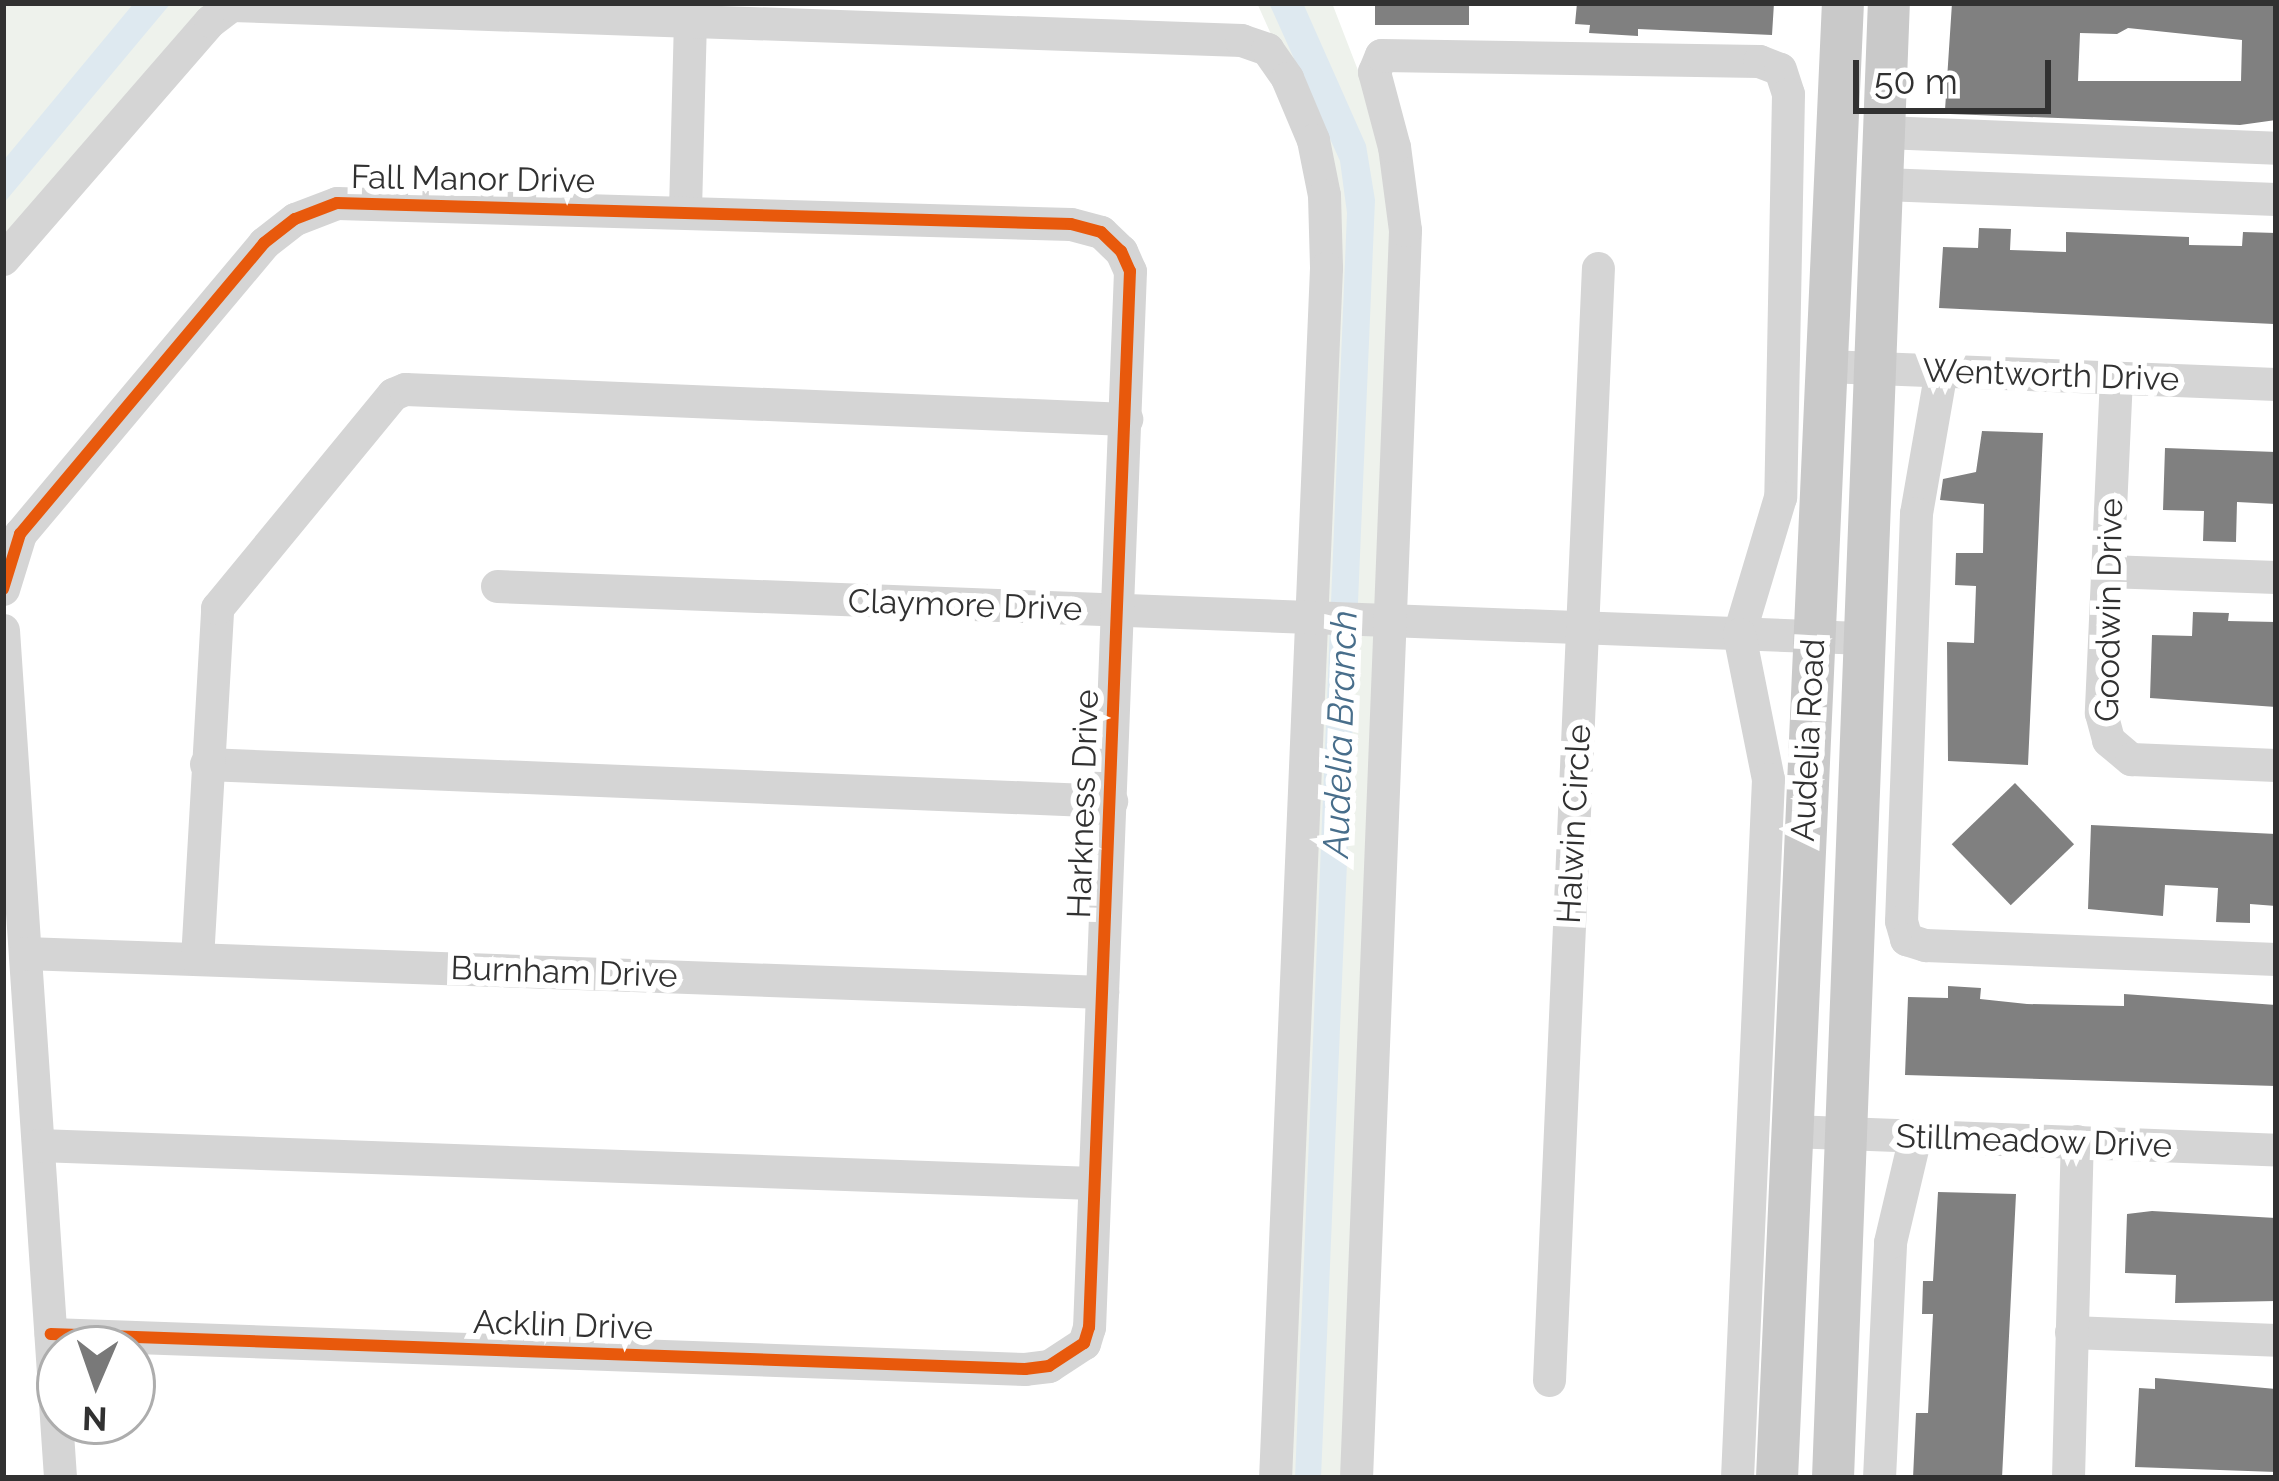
<!DOCTYPE html>
<html>
<head>
<meta charset="utf-8">
<style>
  body { margin:0 }
  #map { position:relative; width:2279px; height:1481px; overflow:hidden; background:#fff; font-family:Raleway,sans-serif }
  div>[style] { position:absolute }
  [style*='--x'] { left:calc(var(--x)*1px); top:calc(var(--y)*1px); width:calc(var(--w)*1px); rotate:calc(var(--a)*1deg) }
  .green>* { inset:0; background:#eef2ec }
  .water>* { inset:0; background:#dee9f0 }
  .building>* { inset:0; background:#808080; transform-origin:0 0 }
  .minor>* { height:33px; margin:-16.5px; padding:0 16.5px; transform-origin:16.5px; border-radius:16.5px; background:#d5d5d5 }
  .major>* { height:42px; margin:-21px; padding:0 21px; transform-origin:21px; border-radius:21px; background:#c9c9c9 }
  .cycleway>* { height:12px; margin:-6px; padding:0 6px; transform-origin:6px; border-radius:6px; background:#e8590c }
  span { translate:-50% -50%; white-space:nowrap; text-align:center; line-height:1.15; -webkit-text-stroke:12px #fff; paint-order:stroke }
  .street-label { font-size:33px; color:#313131 }
  .water-label { font-size:36px; color:#486e8b; font-style:italic }
  .frame { position:absolute; inset:0; border:6px solid #313131; pointer-events:none }
  .north { position:absolute; left:36px; top:1325px; width:120px; height:120px; box-sizing:border-box; background:#fff; border:3px solid #adadad; border-radius:50%; rotate:182deg; font-size:33px; font-weight:700; line-height:48px; text-align:center; color:#313131 }
  .north::after { content:''; display:block; margin:auto; width:42px; height:54px; background:#797979; clip-path:polygon(50% 0,100% 100%,50% 72%,0 100%) }
  .scale { position:absolute; left:1853px; top:60px; width:198px; height:54px; box-sizing:border-box; border:6px solid #313131; border-top:0; padding-left:15px; font-size:36px; line-height:42px; white-space:nowrap; color:#313131; -webkit-text-stroke:9px #fff; paint-order:stroke }
</style>
</head>
<body>
<div id="map">
  <div class="green">
    <i style="clip-path:polygon(3px 3px,211px 3px,3px 246px)"></i>
    <i style="clip-path:polygon(1257px 3px,1332px 3px,1388px 148px,1398px 229px,1349px 1478px,1280px 1478px,1326px 217px,1301px 101px)"></i>
  </div>
  <div class="water">
    <i style="clip-path:polygon(134px 3px,171px 3px,3px 204px,3px 161px)"></i>
    <i style="clip-path:polygon(1269px 3px,1303px 3px,1366px 145px,1375px 200px,1321px 1478px,1295px 1478px,1347px 213px,1340px 161px)"></i>
  </div>
  <div class="building">
    <i style="left:1375px;top:3px;width:94px;height:22px"></i>
    <i style="clip-path:polygon(1577px 3px,1774px 3px,1772px 35px,1638px 29px,1638px 36px,1589px 33px,1590px 25px,1575px 24px)"></i>
    <i style="clip-path:polygon(evenodd,1952px 3px,2276px 3px,2276px 120px,2240px 125px,1950px 114px,1945px 110px,1952px 3px,2128px 28px,2242px 40px,2241px 81px,2078px 81px,2080px 33px,2117px 34px,2128px 28px)"></i>
    <i style="clip-path:polygon(1979px 228px,2011px 229px,2010px 250px,2066px 252px,2066px 232px,2189px 237px,2189px 245px,2242px 246px,2243px 232px,2276px 233px,2274px 324px,1939px 308px,1943px 247px,1978px 248px)"></i>
    <i style="clip-path:polygon(1982px 431px,2043px 433px,2028px 765px,1948px 761px,1947px 642px,1974px 643px,1976px 586px,1955px 585px,1956px 553px,1983px 553px,1984px 504px,1940px 500px,1943px 479px,1976px 472px)"></i>
    <i style="clip-path:polygon(2165px 448px,2276px 452px,2276px 504px,2237px 502px,2236px 542px,2203px 541px,2204px 511px,2163px 510px)"></i>
    <i style="clip-path:polygon(2193px 612px,2229px 613px,2228px 621px,2276px 622px,2276px 707px,2150px 698px,2152px 635px,2192px 636px)"></i>
    <i style="left:2015px;top:783px;width:85px;height:88px;rotate:46deg"></i>
    <i style="clip-path:polygon(2091px 825px,2276px 834px,2276px 906px,2250px 904px,2250px 923px,2216px 922px,2218px 888px,2165px 885px,2163px 916px,2088px 909px)"></i>
    <i style="clip-path:polygon(1948px 986px,1981px 988px,1980px 999px,2027px 1004px,2124px 1006px,2124px 994px,2276px 1005px,2276px 1086px,1905px 1075px,1908px 997px,1948px 998px)"></i>
    <i style="clip-path:polygon(1938px 1192px,2016px 1194px,2002px 1478px,1913px 1478px,1916px 1413px,1928px 1413px,1933px 1314px,1922px 1314px,1923px 1281px,1933px 1281px)"></i>
    <i style="clip-path:polygon(2152px 1211px,2276px 1218px,2276px 1301px,2175px 1303px,2176px 1275px,2125px 1273px,2127px 1214px)"></i>
    <i style="clip-path:polygon(2155px 1378px,2276px 1389px,2276px 1472px,2135px 1467px,2139px 1388px,2155px 1389px)"></i>
  </div>
  <div class="minor">
    <i style="--x:1884;--y:132;--w:392;--a:2.3"></i>
    <i style="--x:1883;--y:184;--w:393;--a:2.2"></i>
    <i style="--x:685;--y:210;--w:190;--a:-88.5"></i>
    <i style="--x:3;--y:259;--w:315;--a:-49"></i>
    <i style="--x:210;--y:21;--w:26;--a:-37"></i>
    <i style="--x:231;--y:5;--w:1011;--a:1.98"></i>
    <i style="--x:1241;--y:40;--w:28;--a:19"></i>
    <i style="--x:1267;--y:49;--w:35;--a:55"></i>
    <i style="--x:1287;--y:78;--w:67;--a:67.2"></i>
    <i style="--x:1313;--y:140;--w:56;--a:78.7"></i>
    <i style="--x:1324;--y:195;--w:73;--a:88.4"></i>
    <i style="--x:1326;--y:268;--w:1211;--a:92.41"></i>
    <i style="--x:1826;--y:366;--w:450;--a:2.3"></i>
    <i style="--x:1941;--y:370;--w:145;--a:99.9"></i>
    <i style="--x:1916;--y:513;--w:408;--a:92.1"></i>
    <i style="--x:1901;--y:921;--w:19;--a:74"></i>
    <i style="--x:1906;--y:939;--w:20;--a:18"></i>
    <i style="--x:1925;--y:945;--w:351;--a:2.3"></i>
    <i style="--x:2116;--y:377;--w:336;--a:92.6"></i>
    <i style="--x:2101;--y:713;--w:28;--a:75"></i>
    <i style="--x:2108;--y:740;--w:30;--a:40"></i>
    <i style="--x:2131;--y:759;--w:145;--a:2.4"></i>
    <i style="--x:2107;--y:571;--w:169;--a:2"></i>
    <i style="--x:497;--y:586;--w:1370;--a:2.18"></i>
    <i style="--x:3;--y:589;--w:58;--a:-72.8"></i>
    <i style="--x:20;--y:534;--w:380;--a:-50"></i>
    <i style="--x:264;--y:243;--w:39;--a:-38"></i>
    <i style="--x:295;--y:219;--w:45;--a:-20.9"></i>
    <i style="--x:337;--y:203;--w:734;--a:1.64"></i>
    <i style="--x:1071;--y:224;--w:31;--a:15"></i>
    <i style="--x:1101;--y:232;--w:28;--a:44"></i>
    <i style="--x:1121;--y:251;--w:22;--a:66"></i>
    <i style="--x:1130;--y:271;--w:1057;--a:92.22"></i>
    <i style="--x:1089;--y:1327;--w:17;--a:107"></i>
    <i style="--x:1084;--y:1343;--w:42;--a:146.7"></i>
    <i style="--x:1049;--y:1366;--w:24;--a:173"></i>
    <i style="--x:1025;--y:1369;--w:975;--a:-177.94"></i>
    <i style="--x:3;--y:630;--w:850;--a:86.15"></i>
    <i style="--x:206;--y:764;--w:906;--a:2.34"></i>
    <i style="--x:25;--y:953;--w:1078;--a:2.07"></i>
    <i style="--x:197;--y:959;--w:352;--a:-86.7"></i>
    <i style="--x:217;--y:608;--w:277;--a:-50.6"></i>
    <i style="--x:393;--y:394;--w:13;--a:-23"></i>
    <i style="--x:405;--y:389;--w:722;--a:2.38"></i>
    <i style="--x:1791;--y:1131;--w:485;--a:2.2"></i>
    <i style="--x:38;--y:1145;--w:1056;--a:2.06"></i>
    <i style="--x:2071;--y:1332;--w:205;--a:2.2"></i>
    <i style="--x:1549;--y:1380;--w:1113;--a:-87.48"></i>
    <i style="--x:1356;--y:1478;--w:1249;--a:-87.75"></i>
    <i style="--x:1405;--y:230;--w:84;--a:-97.5"></i>
    <i style="--x:1394;--y:147;--w:78;--a:-104.9"></i>
    <i style="--x:1374;--y:72;--w:18;--a:-68"></i>
    <i style="--x:1381;--y:55;--w:378;--a:0.9"></i>
    <i style="--x:1759;--y:61;--w:22;--a:21"></i>
    <i style="--x:1780;--y:69;--w:26;--a:72"></i>
    <i style="--x:1788;--y:94;--w:403;--a:91.1"></i>
    <i style="--x:1780;--y:497;--w:143;--a:106.7"></i>
    <i style="--x:1739;--y:634;--w:148;--a:78.7"></i>
    <i style="--x:1768;--y:779;--w:700;--a:92.54"></i>
    <i style="--x:1879;--y:1478;--w:236;--a:-87.3"></i>
    <i style="--x:1890;--y:1242;--w:109;--a:-76.7"></i>
    <i style="--x:2068;--y:1478;--w:337;--a:-88.5"></i>
  </div>
  <div class="major">
    <i style="--x:1777;--y:1478;--w:1476;--a:-87.44"></i>
    <i style="--x:1833;--y:1478;--w:1476;--a:-87.83"></i>
  </div>
  <div class="cycleway">
    <i style="--x:3;--y:589;--w:58;--a:-72.8"></i>
    <i style="--x:20;--y:534;--w:380;--a:-50"></i>
    <i style="--x:264;--y:243;--w:39;--a:-38"></i>
    <i style="--x:295;--y:219;--w:45;--a:-20.9"></i>
    <i style="--x:337;--y:203;--w:734;--a:1.64"></i>
    <i style="--x:1071;--y:224;--w:31;--a:15"></i>
    <i style="--x:1101;--y:232;--w:28;--a:44"></i>
    <i style="--x:1121;--y:251;--w:22;--a:66"></i>
    <i style="--x:1130;--y:271;--w:1057;--a:92.22"></i>
    <i style="--x:1089;--y:1327;--w:17;--a:107"></i>
    <i style="--x:1084;--y:1343;--w:42;--a:146.7"></i>
    <i style="--x:1049;--y:1366;--w:24;--a:173"></i>
    <i style="--x:1025;--y:1369;--w:975;--a:-177.94"></i>
  </div>
  <div class="street-label">
    <span style="left:473px;top:179px;rotate:1deg">Fall Manor Drive</span>
    <span style="left:2051px;top:375px;rotate:2deg">Wentworth Drive</span>
    <span style="left:965px;top:605px;rotate:2deg">Claymore Drive</span>
    <span style="left:2109px;top:610px;rotate:-89deg">Goodwin Drive</span>
    <span style="left:1808px;top:740px;rotate:-87deg">Audelia Road</span>
    <span style="left:1083px;top:804px;rotate:-88deg">Harkness Drive</span>
    <span style="left:1574px;top:824px;rotate:-87deg">Halwin Circle</span>
    <span style="left:564px;top:972px;rotate:2deg">Burnham Drive</span>
    <span style="left:2034px;top:1141px;rotate:2deg">Stillmeadow Drive</span>
    <span style="left:563px;top:1325px;rotate:2deg">Acklin Drive</span>
  </div>
  <div class="water-label">
    <span style="left:1340px;top:734px;rotate:-88deg">Audelia Branch</span>
  </div>
  <div class="frame"></div>
  <div class="north">N</div>
  <div class="scale">50 m</div>
</div>
</body>
</html>
